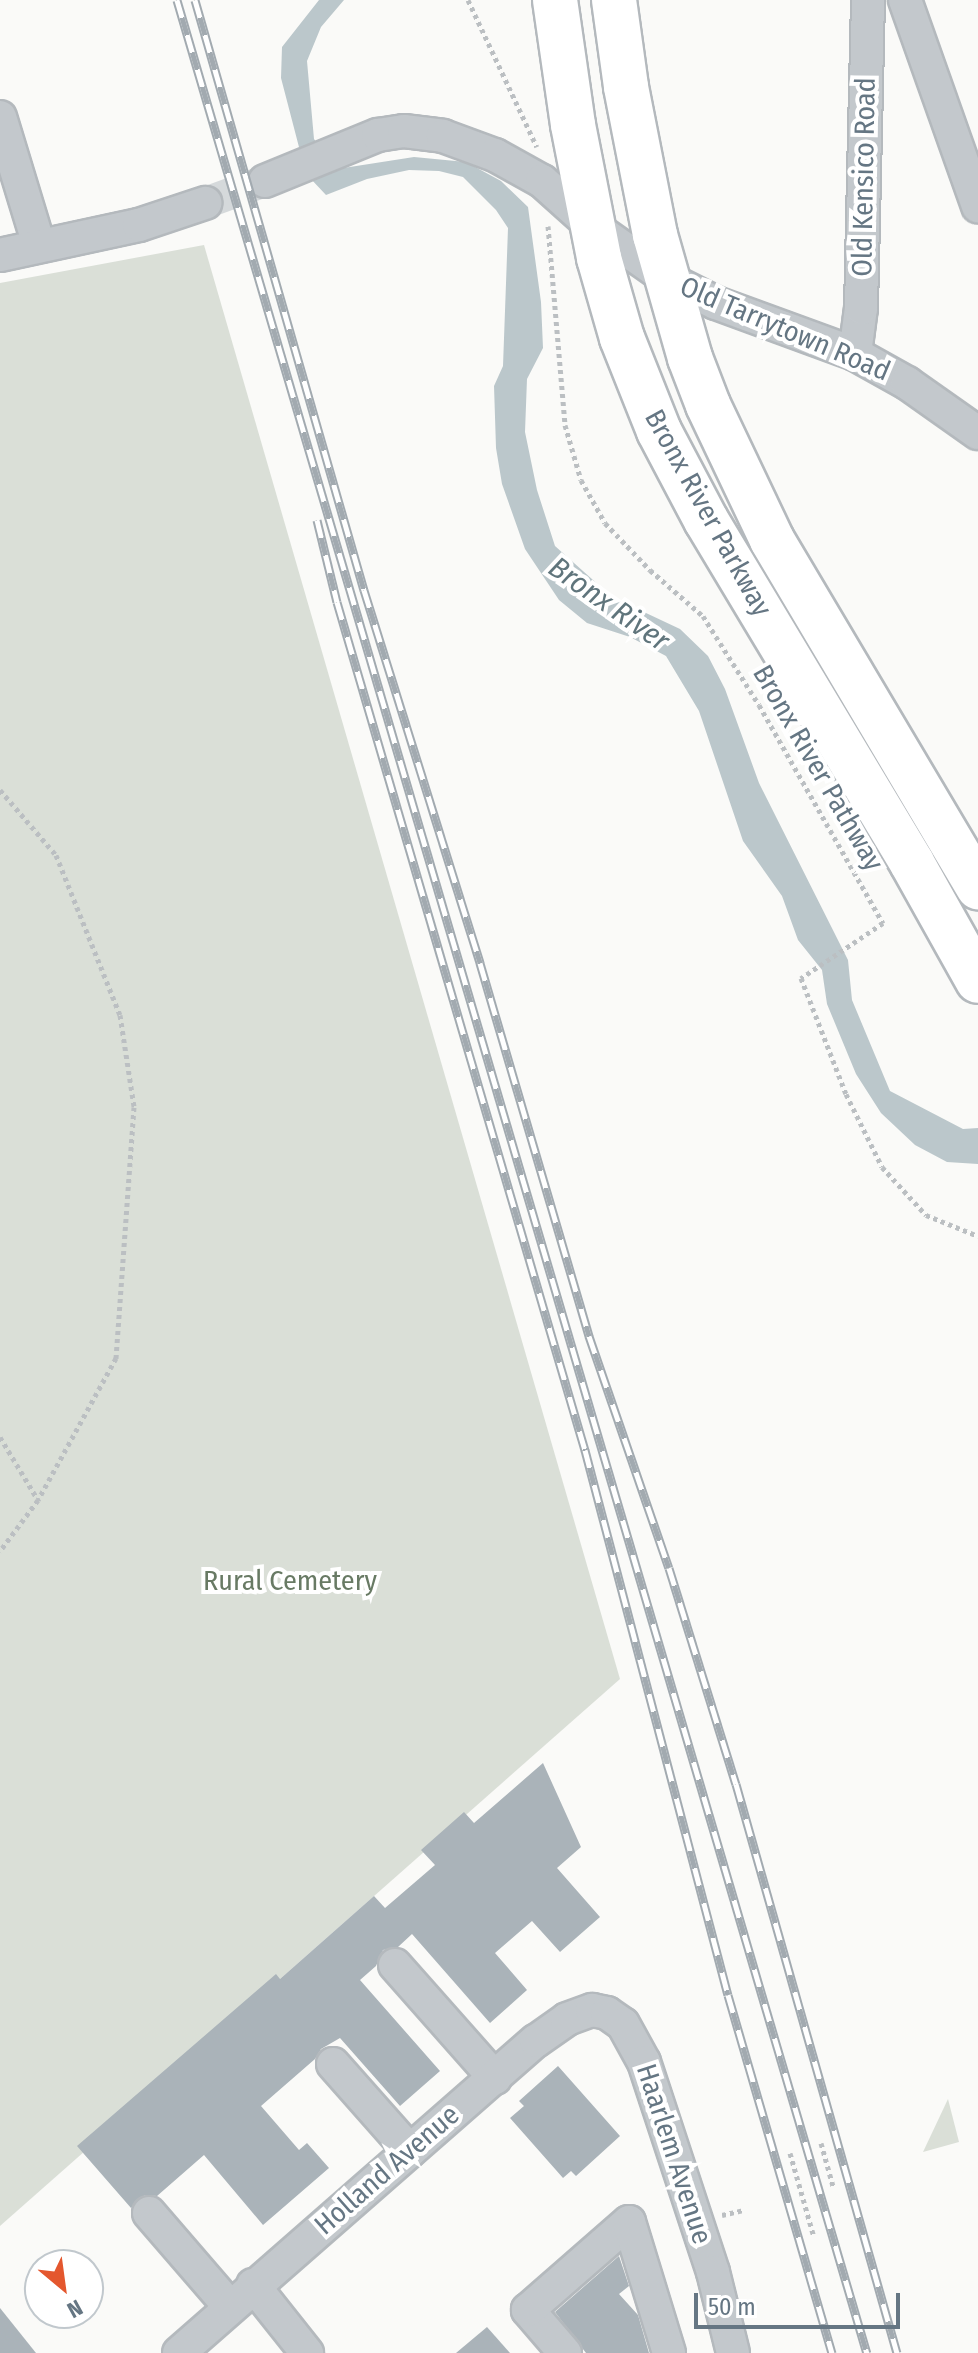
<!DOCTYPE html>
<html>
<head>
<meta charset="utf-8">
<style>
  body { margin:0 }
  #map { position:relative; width:978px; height:2353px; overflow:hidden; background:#fafaf8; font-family:"Fira Sans Condensed",sans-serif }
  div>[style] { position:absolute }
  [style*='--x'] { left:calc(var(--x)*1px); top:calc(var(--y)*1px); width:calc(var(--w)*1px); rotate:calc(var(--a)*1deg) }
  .green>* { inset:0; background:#dadfd7 }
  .water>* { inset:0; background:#bbc7cb }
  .building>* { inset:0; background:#aab3b9 }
  .minor-tunnel>* { height:32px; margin-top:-16px; transform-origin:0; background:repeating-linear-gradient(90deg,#d5d9db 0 32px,transparent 0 48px) }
  .path>* { height:5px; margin-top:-2.5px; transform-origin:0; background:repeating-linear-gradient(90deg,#bbbfc2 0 4px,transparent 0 8px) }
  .roads { filter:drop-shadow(2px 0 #b4b9bd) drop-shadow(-2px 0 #b4b9bd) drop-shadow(0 2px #b4b9bd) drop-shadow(0 -2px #b4b9bd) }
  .minor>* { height:32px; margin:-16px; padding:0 16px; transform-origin:16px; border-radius:16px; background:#c3c8cc }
  .highway>* { height:44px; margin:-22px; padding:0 22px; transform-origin:22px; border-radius:22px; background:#fff }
  .rail>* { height:9px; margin-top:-4.5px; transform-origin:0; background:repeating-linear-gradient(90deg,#fff 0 18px,#a2aab0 0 36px); box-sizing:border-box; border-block:2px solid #a2aab0 }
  span { translate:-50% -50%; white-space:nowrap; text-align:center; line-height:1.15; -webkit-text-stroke:8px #fff; paint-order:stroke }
  .street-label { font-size:28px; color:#657683 }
  .park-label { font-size:28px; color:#687a64 }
  .water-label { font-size:30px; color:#60757c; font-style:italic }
  .north { position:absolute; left:24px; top:2249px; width:80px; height:80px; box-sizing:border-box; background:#fff; border:2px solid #c1c8cd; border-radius:50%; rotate:151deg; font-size:22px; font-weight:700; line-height:32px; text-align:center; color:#657683 }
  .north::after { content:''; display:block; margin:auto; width:28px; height:36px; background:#e4572e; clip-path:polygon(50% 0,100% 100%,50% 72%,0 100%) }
  .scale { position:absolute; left:694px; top:2293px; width:206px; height:36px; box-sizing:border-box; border:4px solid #657683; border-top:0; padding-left:10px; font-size:24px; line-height:28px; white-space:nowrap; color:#657683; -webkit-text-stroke:6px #fff; paint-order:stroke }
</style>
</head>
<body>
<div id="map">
  <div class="green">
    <i style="clip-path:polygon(204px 245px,620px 1679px,0 2226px,0 283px)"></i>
    <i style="clip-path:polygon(948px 2099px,959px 2142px,923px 2152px)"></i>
  </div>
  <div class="water">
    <i style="clip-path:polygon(319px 0,344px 0,321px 27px,307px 61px,314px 139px,337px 169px,414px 157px,466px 162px,501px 181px,528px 207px,541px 302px,543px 348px,527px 379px,525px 432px,537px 490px,555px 546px,612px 597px,680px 629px,708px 656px,725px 689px,759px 783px,848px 960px,852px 1000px,890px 1091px,963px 1129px,978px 1128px,978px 1164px,947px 1162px,915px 1145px,881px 1113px,856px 1074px,827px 1004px,822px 970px,798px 940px,782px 896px,743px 841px,699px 711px,666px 656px,630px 637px,587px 623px,559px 600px,525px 549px,502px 484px,496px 448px,494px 386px,503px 366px,508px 228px,496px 210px,463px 177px,439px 171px,409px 170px,367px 179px,326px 195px,310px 178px,300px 151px,281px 78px,282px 47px)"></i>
  </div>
  <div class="building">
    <i style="clip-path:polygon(543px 1763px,581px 1847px,557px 1868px,600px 1917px,560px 1952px,532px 1921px,495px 1953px,527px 1990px,490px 2023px,412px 1934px,398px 1947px,383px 1950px,376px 1966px,360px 1980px,440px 2071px,400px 2106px,340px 2038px,321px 2049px,315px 2059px,261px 2106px,299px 2150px,307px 2143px,329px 2168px,263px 2225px,204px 2155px,157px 2196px,145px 2195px,131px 2208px,77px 2146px,276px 1974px,280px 1979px,374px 1896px,385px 1908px,435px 1865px,421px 1850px,464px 1812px,474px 1823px)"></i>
    <i style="clip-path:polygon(558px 2066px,620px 2136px,576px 2176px,571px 2171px,563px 2178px,510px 2118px,524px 2106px,519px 2101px)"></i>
    <i style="clip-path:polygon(619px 2256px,629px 2286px,619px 2294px,638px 2315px,649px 2353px,586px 2353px,555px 2312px)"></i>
    <i style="clip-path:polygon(0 2308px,36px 2353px,0 2353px)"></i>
    <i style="clip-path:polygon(487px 2327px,510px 2353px,456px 2353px)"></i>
  </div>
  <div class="minor-tunnel">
    <i style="--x:205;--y:203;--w:64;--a:-20.1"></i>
  </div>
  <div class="path">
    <i style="--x:468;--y:0;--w:162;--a:64.9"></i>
    <i style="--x:548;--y:226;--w:200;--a:85.1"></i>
    <i style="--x:565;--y:425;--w:57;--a:73.8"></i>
    <i style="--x:581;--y:480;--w:49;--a:60.8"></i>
    <i style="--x:605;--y:523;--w:65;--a:46.2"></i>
    <i style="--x:650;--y:570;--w:70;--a:41"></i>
    <i style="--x:703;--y:616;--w:105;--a:57.8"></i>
    <i style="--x:759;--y:705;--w:251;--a:60.4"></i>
    <i style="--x:883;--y:923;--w:99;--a:146.1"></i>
    <i style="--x:801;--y:978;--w:124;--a:68.8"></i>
    <i style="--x:846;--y:1094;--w:81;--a:63.7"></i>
    <i style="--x:882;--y:1167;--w:65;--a:47.5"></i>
    <i style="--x:926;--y:1215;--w:56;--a:22"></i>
    <i style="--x:0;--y:790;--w:86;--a:49.3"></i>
    <i style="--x:56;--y:855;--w:172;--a:68.2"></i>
    <i style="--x:120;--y:1015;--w:93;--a:81.3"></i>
    <i style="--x:134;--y:1107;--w:252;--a:94.1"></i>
    <i style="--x:116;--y:1358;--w:162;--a:118.8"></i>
    <i style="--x:38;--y:1500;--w:64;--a:126.7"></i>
    <i style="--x:0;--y:1437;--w:74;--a:58.9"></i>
    <i style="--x:821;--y:2143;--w:45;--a:74.4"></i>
    <i style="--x:790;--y:2153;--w:87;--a:74.1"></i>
    <i style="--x:722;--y:2215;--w:23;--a:-13"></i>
  </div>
  <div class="roads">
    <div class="minor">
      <i style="--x:905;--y:0;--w:219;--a:70.5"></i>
      <i style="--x:0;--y:117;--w:134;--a:73.1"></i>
      <i style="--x:265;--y:181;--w:122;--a:-22.2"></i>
      <i style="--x:378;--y:135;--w:26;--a:-9"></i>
      <i style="--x:404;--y:131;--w:39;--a:7"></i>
      <i style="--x:443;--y:136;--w:55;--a:20.1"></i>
      <i style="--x:495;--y:155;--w:54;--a:29"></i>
      <i style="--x:542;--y:181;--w:66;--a:41.9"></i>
      <i style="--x:591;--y:225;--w:92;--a:35.2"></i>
      <i style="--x:666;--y:278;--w:56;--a:26.6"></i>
      <i style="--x:716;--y:303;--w:148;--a:20.1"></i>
      <i style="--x:855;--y:354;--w:60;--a:29.1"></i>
      <i style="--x:907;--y:383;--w:87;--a:35.2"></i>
      <i style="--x:0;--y:255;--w:142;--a:-12.2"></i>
      <i style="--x:139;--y:225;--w:70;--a:-18.4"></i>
      <i style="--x:855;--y:354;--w:46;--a:-82.6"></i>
      <i style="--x:861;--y:308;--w:308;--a:-88.7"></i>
      <i style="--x:395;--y:1965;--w:151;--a:48.5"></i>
      <i style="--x:333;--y:2064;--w:116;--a:48.5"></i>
      <i style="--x:149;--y:2213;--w:124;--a:49.2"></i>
      <i style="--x:253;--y:2285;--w:87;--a:51.5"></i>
      <i style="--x:179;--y:2353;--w:474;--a:-41.2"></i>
      <i style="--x:536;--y:2041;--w:38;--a:-35"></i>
      <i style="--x:567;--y:2019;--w:27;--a:-20"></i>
      <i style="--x:592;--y:2010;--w:15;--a:11"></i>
      <i style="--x:607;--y:2013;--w:19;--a:35"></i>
      <i style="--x:623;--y:2024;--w:43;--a:61.1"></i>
      <i style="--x:644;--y:2062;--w:221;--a:71.8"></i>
      <i style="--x:713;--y:2272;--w:83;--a:76.1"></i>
      <i style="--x:565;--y:2353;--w:57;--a:-130.7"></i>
      <i style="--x:528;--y:2310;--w:134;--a:-41.1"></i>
      <i style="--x:629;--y:2222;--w:137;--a:73"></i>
    </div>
    <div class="highway">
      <i style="--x:555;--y:0;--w:126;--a:81.8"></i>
      <i style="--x:573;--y:125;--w:136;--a:78.9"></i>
      <i style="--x:599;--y:258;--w:83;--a:74"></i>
      <i style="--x:622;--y:338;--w:100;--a:68.3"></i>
      <i style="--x:659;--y:431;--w:101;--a:62.2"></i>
      <i style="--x:706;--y:520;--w:400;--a:59"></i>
      <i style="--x:912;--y:863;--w:135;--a:60.8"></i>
      <i style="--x:614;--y:0;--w:88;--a:82.1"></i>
      <i style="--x:626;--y:87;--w:151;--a:78.9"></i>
      <i style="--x:655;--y:235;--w:128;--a:74.1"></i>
      <i style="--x:690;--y:358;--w:50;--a:69"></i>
      <i style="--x:708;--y:405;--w:149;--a:64.6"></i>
      <i style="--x:772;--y:540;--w:404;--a:59.3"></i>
    </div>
  </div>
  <div class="rail">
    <i style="--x:177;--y:0;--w:2452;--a:73.66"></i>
    <i style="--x:195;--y:0;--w:614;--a:74.02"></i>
    <i style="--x:364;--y:590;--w:391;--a:72.7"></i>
    <i style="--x:480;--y:963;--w:389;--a:73.7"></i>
    <i style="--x:589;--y:1336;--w:245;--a:71"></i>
    <i style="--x:669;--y:1568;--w:226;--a:72.8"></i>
    <i style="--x:736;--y:1784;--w:591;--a:74.2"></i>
    <i style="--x:317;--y:520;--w:84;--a:76.3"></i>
    <i style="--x:337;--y:602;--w:884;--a:73.7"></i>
    <i style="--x:585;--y:1450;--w:563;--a:75.3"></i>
    <i style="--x:728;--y:1995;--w:373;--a:73.8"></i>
  </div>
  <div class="street-label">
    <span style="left:864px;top:177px;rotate:-89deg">Old Kensico Road</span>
    <span style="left:785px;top:329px;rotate:23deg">Old Tarrytown Road</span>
    <span style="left:708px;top:513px;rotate:61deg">Bronx River Parkway</span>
    <span style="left:818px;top:768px;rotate:60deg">Bronx River Pathway</span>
    <span style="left:674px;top:2154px;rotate:72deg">Haarlem Avenue</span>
    <span style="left:387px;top:2170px;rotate:-41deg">Holland Avenue</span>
  </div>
  <div class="park-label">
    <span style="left:290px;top:1581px">Rural Cemetery</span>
  </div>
  <div class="water-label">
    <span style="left:609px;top:604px;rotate:35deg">Bronx River</span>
  </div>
  <div class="north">N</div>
  <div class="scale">50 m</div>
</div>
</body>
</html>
